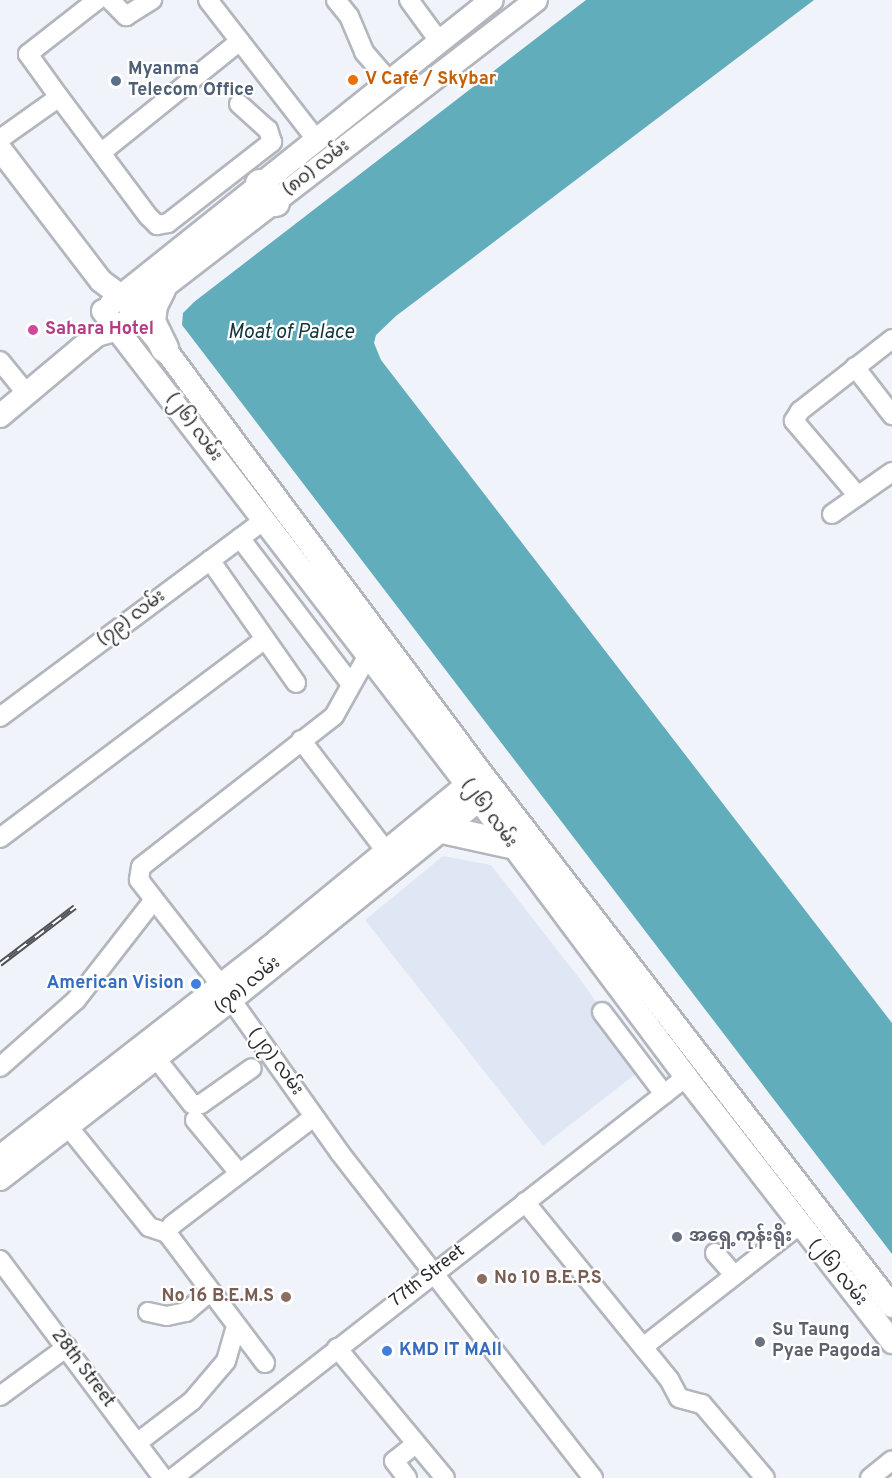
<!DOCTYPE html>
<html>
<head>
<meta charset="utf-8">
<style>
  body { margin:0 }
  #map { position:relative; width:892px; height:1478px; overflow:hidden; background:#f0f3fa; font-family:Overpass,"Noto Sans Myanmar",sans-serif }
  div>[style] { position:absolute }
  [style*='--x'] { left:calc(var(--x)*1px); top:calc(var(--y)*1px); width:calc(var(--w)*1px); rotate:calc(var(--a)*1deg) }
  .built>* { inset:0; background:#e0e7f4 }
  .water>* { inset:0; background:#62adbb }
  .roads { filter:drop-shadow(2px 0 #b3b6bd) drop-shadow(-2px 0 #b3b6bd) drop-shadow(0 2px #b3b6bd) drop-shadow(0 -2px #b3b6bd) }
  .minor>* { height:18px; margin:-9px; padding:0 9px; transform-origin:9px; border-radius:9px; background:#fff }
  .major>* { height:22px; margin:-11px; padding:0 11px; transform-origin:11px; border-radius:11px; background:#fff }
  .highway>* { height:27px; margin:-13.5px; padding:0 13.5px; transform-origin:13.5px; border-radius:13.5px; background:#fff }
  .rail>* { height:6px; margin-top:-3px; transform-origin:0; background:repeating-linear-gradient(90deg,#fff 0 11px,#515255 0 22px); box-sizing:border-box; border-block:2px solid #515255 }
  .dots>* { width:16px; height:16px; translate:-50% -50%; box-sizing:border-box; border:3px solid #fff; border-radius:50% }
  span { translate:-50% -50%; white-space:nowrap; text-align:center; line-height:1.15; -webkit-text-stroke:4.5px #fff; paint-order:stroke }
  .service-label { font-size:18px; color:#4e5e75; font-weight:700 }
  .left { translate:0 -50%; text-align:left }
  .food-label { font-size:18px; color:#c56008; font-weight:700 }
  .street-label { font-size:18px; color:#2b2c2e }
  .hotel-label { font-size:18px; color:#b23c85; font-weight:700 }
  .shop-label { font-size:18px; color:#366cbe; font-weight:700 }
  .right { translate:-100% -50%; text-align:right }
  .worship-label { font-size:18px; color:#5b616d; font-weight:700 }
  .education-label { font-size:18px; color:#785e54; font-weight:700 }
  .water-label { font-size:20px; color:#11363c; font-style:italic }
</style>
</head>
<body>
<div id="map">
  <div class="built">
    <i style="clip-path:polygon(443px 856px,491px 865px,583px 983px,642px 1069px,543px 1146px,365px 920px)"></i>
  </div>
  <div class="water">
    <i style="clip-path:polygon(586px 0,814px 0,396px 316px,376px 335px,374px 343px,381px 360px,892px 1023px,892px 1254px,182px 325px,183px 313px,194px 302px)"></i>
  </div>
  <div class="roads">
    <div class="minor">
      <i style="--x:110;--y:0;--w:23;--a:45"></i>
      <i style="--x:126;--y:16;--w:31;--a:-32"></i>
      <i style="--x:208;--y:0;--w:175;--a:52.2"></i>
      <i style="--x:336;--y:0;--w:21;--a:51"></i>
      <i style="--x:349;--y:16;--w:39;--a:67"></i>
      <i style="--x:364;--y:52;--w:37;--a:49"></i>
      <i style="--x:409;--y:0;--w:51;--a:53.8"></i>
      <i style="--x:59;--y:97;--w:53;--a:-125.8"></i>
      <i style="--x:28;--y:54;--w:88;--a:-38"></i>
      <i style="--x:0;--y:139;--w:72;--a:-35.4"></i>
      <i style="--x:59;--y:97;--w:149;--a:53.2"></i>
      <i style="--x:148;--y:216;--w:13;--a:45"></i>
      <i style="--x:157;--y:225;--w:11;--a:-10"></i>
      <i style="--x:168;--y:223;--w:132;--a:-37.9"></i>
      <i style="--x:272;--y:142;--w:13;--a:-108"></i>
      <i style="--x:268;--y:130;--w:39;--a:-138"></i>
      <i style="--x:102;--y:152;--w:177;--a:-38.8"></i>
      <i style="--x:0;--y:361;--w:43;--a:50.7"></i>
      <i style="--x:855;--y:367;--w:61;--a:52.4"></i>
      <i style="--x:858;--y:496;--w:99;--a:-130.5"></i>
      <i style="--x:794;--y:421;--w:12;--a:-59"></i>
      <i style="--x:800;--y:411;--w:117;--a:-38"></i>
      <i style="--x:832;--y:514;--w:73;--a:-35"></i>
      <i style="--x:240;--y:538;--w:183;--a:52.8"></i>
      <i style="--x:210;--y:560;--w:150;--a:55"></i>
      <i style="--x:368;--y:655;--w:70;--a:119.1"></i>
      <i style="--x:334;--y:716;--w:245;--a:142"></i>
      <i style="--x:141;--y:867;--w:13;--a:99"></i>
      <i style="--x:139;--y:880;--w:132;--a:52.1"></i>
      <i style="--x:220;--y:984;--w:207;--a:54.6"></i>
      <i style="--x:340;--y:1153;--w:412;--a:52.1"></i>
      <i style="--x:0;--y:717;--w:328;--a:-36.7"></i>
      <i style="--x:301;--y:740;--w:140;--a:52.6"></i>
      <i style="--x:0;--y:838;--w:330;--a:-36.9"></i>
      <i style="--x:602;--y:1012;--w:103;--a:52.9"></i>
      <i style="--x:155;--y:1057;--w:60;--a:51.8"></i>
      <i style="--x:192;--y:1104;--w:9;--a:0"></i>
      <i style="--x:201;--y:1104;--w:62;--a:-35.2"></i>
      <i style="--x:0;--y:1067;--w:101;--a:-41.4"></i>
      <i style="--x:76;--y:1000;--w:125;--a:-52.1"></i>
      <i style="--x:195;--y:1120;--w:69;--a:50.3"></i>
      <i style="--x:66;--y:1124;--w:132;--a:51.1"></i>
      <i style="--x:149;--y:1227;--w:19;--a:18"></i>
      <i style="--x:525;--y:1202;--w:228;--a:50.9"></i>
      <i style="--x:669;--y:1379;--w:21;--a:62"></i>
      <i style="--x:679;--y:1398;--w:24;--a:15"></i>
      <i style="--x:702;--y:1404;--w:97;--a:49.6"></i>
      <i style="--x:715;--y:1253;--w:29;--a:49"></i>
      <i style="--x:0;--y:1260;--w:272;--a:53.2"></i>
      <i style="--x:148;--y:1312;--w:19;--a:12"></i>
      <i style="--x:167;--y:1316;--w:19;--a:-12"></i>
      <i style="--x:186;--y:1312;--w:30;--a:-40"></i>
      <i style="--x:643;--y:1347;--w:198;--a:-38"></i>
      <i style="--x:337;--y:1348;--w:169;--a:50.3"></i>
      <i style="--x:265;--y:1363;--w:163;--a:-127"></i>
      <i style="--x:167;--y:1233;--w:9;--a:-58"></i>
      <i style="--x:172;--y:1225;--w:178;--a:-37.3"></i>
      <i style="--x:0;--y:1396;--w:83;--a:-36.2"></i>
      <i style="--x:137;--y:1443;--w:69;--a:-37.4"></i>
      <i style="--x:192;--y:1401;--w:52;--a:-49.6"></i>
      <i style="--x:226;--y:1361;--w:36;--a:-74"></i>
      <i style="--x:173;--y:1478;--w:651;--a:-38.01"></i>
      <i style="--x:407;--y:1478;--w:21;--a:-127"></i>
      <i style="--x:394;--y:1461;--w:28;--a:-38"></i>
      <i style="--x:870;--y:1478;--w:28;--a:-39"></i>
    </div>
    <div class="major">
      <i style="--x:0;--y:149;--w:166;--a:52.6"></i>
      <i style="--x:101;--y:281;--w:25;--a:37"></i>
      <i style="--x:121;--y:296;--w:67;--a:50.4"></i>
      <i style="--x:164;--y:348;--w:530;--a:53.28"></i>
      <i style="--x:481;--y:773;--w:673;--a:52.36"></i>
      <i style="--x:111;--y:304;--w:487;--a:-38.6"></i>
      <i style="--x:103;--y:311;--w:617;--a:52.44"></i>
      <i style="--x:479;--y:800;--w:346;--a:53.2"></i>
      <i style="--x:686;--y:1077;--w:336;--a:52.1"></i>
      <i style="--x:0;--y:416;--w:106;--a:-40"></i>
      <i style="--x:81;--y:348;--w:21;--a:-39"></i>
      <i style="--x:97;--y:335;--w:22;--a:-16"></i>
      <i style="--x:118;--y:329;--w:59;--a:-42.9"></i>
      <i style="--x:161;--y:289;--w:473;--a:-37.6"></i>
      <i style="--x:0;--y:1157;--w:351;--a:-37.9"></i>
      <i style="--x:277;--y:941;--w:260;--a:-39.4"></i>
      <i style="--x:0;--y:1179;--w:292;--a:-37.8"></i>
      <i style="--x:231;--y:1000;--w:333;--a:-38.9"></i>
    </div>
    <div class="highway">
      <i style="--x:259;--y:183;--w:25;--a:50"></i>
      <i style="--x:161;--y:289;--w:18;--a:117"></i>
      <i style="--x:153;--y:305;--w:16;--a:97"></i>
      <i style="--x:151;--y:321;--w:30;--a:64"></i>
      <i style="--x:442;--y:829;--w:70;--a:12.4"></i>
    </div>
  </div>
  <div class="rail">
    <i style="--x:0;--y:964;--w:94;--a:-37.2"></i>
  </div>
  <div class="dots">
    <i style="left:353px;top:80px;background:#e8710a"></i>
    <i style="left:116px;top:81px;background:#5c6f8a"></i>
    <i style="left:33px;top:330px;background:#d1479c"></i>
    <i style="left:196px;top:984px;background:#3f7fe0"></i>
    <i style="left:677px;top:1237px;background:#6b7280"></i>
    <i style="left:482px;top:1279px;background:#8d6e63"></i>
    <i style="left:286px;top:1297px;background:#8d6e63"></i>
    <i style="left:760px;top:1342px;background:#6b7280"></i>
    <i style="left:387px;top:1351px;background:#3f7fe0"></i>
  </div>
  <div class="service-label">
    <span class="left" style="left:128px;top:81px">Myanma<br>Telecom Office</span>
  </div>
  <div class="food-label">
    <span class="left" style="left:365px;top:80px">V Café / Skybar</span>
  </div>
  <div class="street-label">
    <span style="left:317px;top:169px;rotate:-38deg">(၈၀) လမ်း</span>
    <span style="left:193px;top:428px;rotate:53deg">(၂၆) လမ်း</span>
    <span style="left:132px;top:619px;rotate:-37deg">(၇၉) လမ်း</span>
    <span style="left:488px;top:814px;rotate:54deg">(၂၆) လမ်း</span>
    <span style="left:248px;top:986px;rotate:-39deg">(၇၈) လမ်း</span>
    <span style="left:275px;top:1062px;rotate:54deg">(၂၇) လမ်း</span>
    <span style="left:837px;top:1273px;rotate:51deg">(၂၆) လမ်း</span>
    <span style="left:428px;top:1277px;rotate:-38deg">77th Street</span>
    <span style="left:82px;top:1369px;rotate:53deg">28th Street</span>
  </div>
  <div class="hotel-label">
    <span class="left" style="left:45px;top:330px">Sahara Hotel</span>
  </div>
  <div class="shop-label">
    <span class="right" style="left:184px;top:984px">American Vision</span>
    <span class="left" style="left:399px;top:1351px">KMD IT MAll</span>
  </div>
  <div class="worship-label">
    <span class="left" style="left:689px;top:1237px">အရှေ့ကုန်းရိုး</span>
    <span class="left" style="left:772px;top:1342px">Su Taung<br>Pyae Pagoda</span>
  </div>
  <div class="education-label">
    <span class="left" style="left:494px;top:1279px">No 10 B.E.P.S</span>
    <span class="right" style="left:274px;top:1297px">No 16 B.E.M.S</span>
  </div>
  <div class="water-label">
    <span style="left:291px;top:333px">Moat of Palace</span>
  </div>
</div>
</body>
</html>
